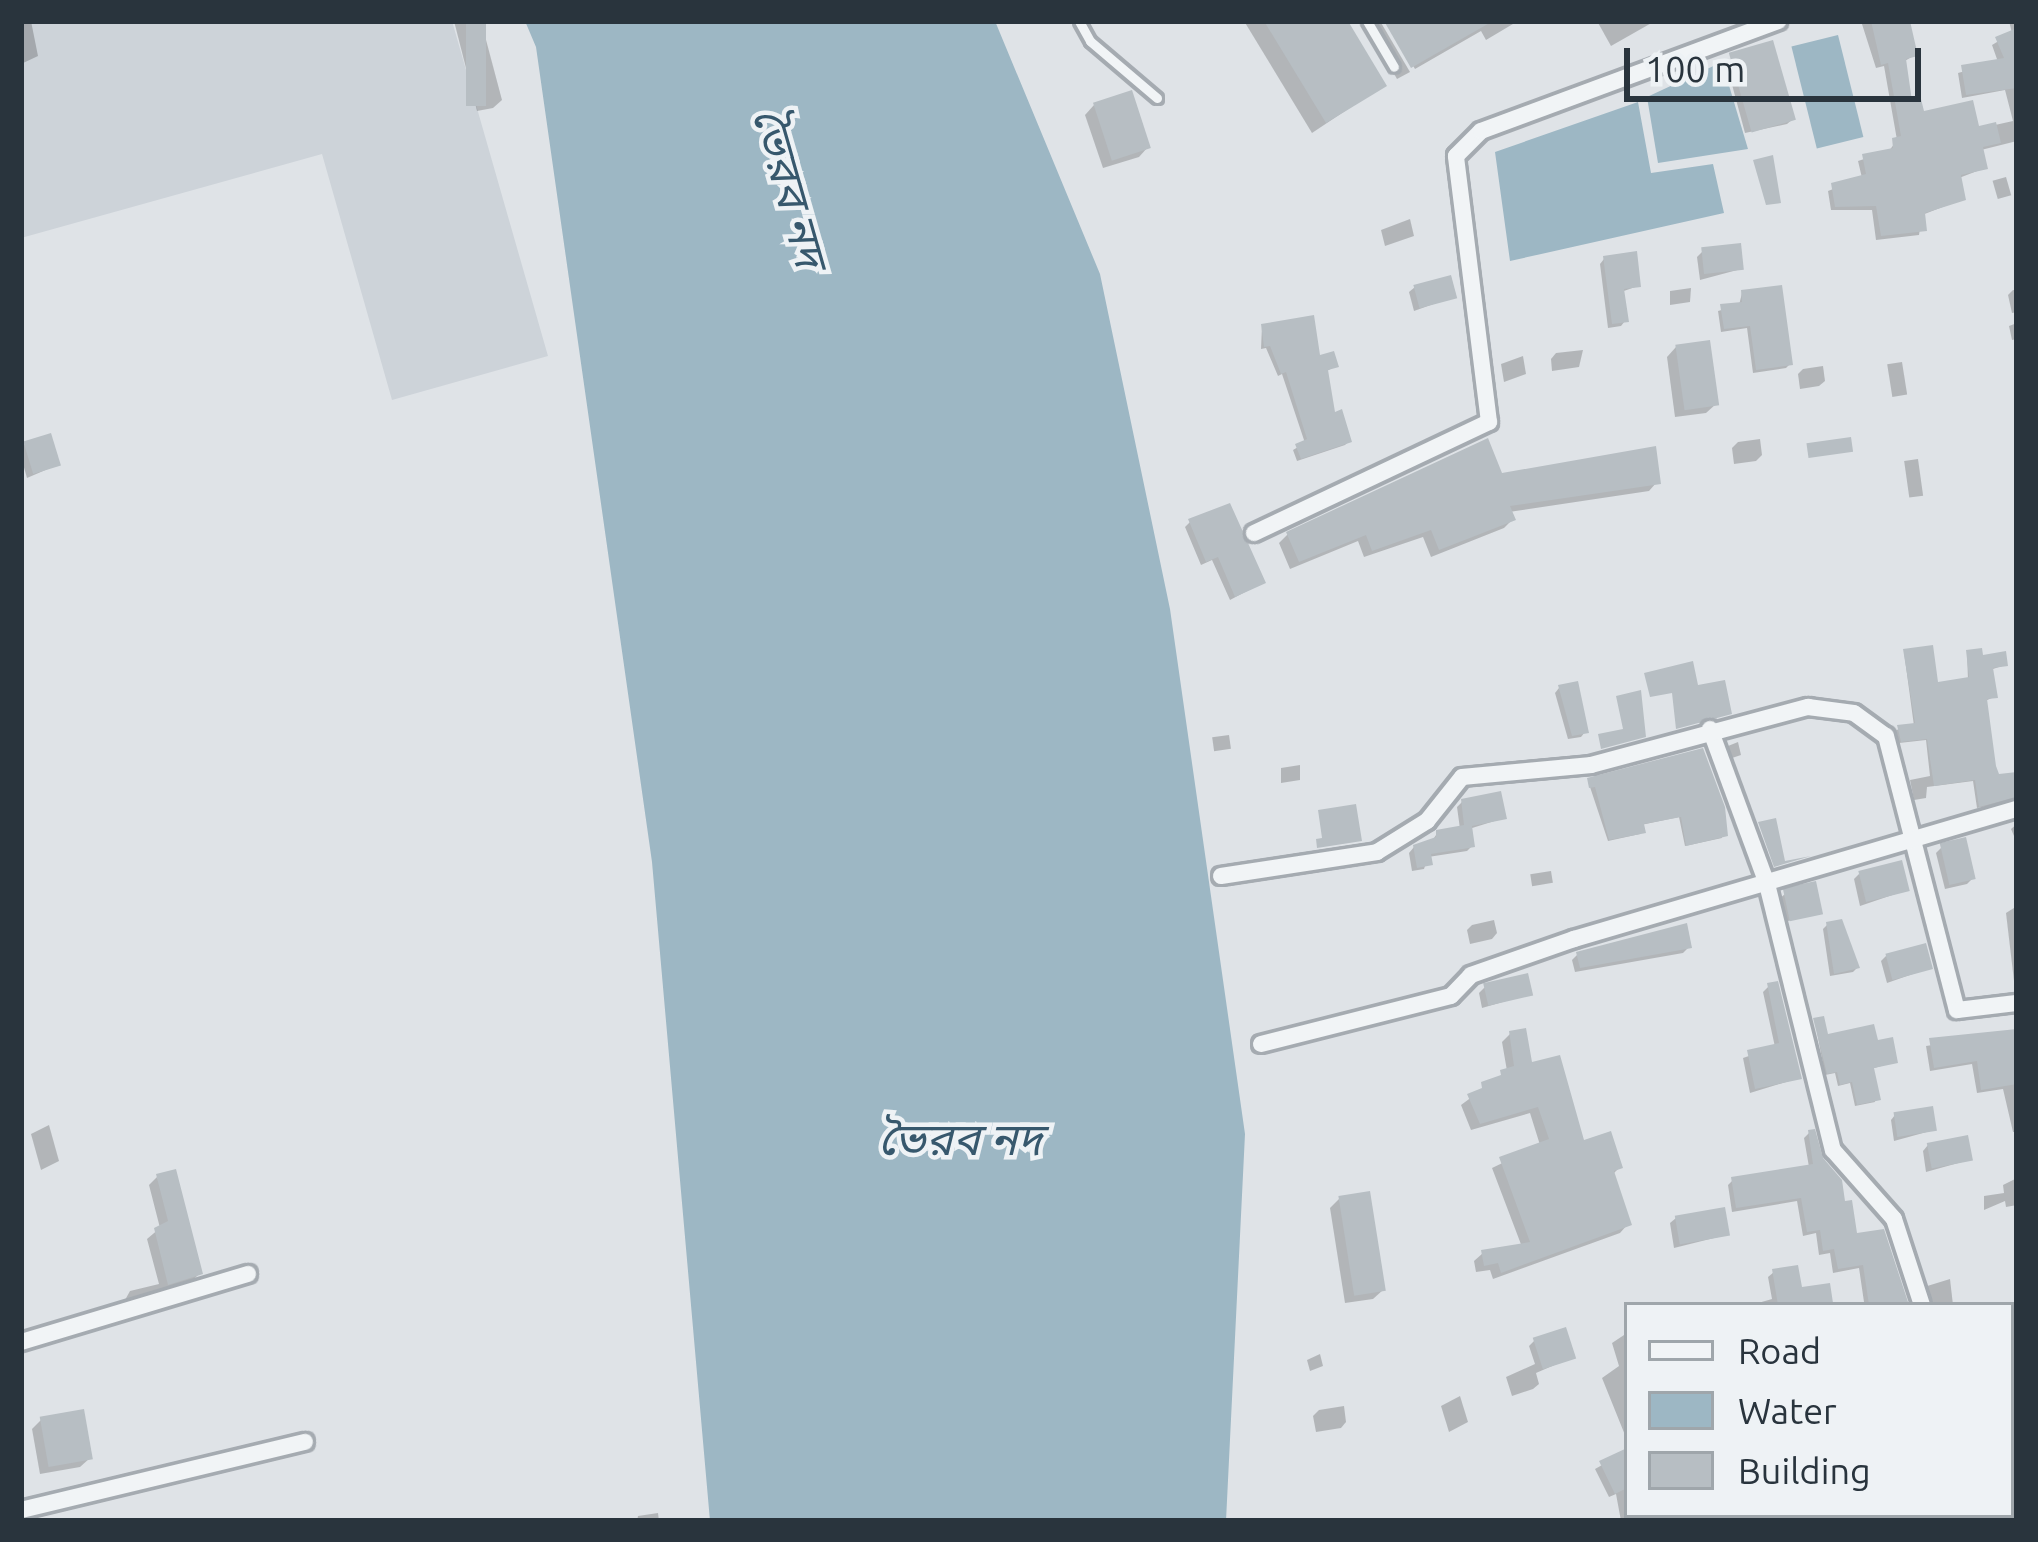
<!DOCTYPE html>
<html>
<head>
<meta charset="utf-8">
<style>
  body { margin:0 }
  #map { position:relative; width:2038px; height:1542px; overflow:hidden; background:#dfe3e7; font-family:Ubuntu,"Noto Sans Bengali",sans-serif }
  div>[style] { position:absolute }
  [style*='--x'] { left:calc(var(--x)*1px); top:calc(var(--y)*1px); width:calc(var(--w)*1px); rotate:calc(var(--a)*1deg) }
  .built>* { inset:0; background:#cdd3d9 }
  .water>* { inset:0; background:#9db7c4; transform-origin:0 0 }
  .shadow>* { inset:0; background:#0003; transform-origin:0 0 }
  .building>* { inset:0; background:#b7bec3; transform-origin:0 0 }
  .roads { filter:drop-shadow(3px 0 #a5abb1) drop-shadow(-3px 0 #a5abb1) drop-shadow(0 3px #a5abb1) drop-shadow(0 -3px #a5abb1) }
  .lane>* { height:9px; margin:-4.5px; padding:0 4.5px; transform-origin:4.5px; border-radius:4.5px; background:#f1f4f6 }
  .street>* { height:16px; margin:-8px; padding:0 8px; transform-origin:8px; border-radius:8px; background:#f1f4f6 }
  span { translate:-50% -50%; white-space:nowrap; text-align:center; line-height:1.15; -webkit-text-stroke:9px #eef2f5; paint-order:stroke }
  .water-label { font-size:45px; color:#37586d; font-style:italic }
  .frame { position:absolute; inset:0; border:24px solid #29343d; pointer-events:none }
  .legend { position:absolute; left:1624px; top:1302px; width:390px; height:216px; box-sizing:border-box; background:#eef2f5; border:3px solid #9fa6ab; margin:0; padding:15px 21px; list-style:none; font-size:36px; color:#29343d }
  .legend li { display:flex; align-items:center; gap:24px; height:60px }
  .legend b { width:60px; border:3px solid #9fa6ab }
  .scale { position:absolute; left:1624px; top:48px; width:297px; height:54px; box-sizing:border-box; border:6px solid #29343d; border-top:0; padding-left:15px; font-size:36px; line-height:42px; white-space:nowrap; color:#29343d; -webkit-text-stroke:9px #eef2f5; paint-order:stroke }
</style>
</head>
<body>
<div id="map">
  <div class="built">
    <i style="clip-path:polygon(21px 21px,452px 21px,548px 356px,392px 400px,322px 154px,21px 238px)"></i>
  </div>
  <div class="water">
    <i style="clip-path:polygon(525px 21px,995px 21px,1100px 274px,1170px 609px,1245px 1134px,1226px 1521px,710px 1521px,652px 862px,536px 47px)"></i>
    <i style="left:1838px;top:35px;width:105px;height:48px;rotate:76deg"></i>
    <i style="clip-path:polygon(1722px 62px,1748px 149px,1658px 163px,1647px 97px)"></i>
    <i style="clip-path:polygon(1638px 102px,1651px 173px,1713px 164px,1724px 213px,1510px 261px,1495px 152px)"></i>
  </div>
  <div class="shadow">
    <i style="clip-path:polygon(21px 21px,31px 21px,38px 56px,21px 64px)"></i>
    <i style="clip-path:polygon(454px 21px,481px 21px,502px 100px,493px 108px,477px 111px)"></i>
    <i style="clip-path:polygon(1244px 21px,1344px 21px,1384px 85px,1312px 133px)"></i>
    <i style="clip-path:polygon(1364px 21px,1380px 21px,1410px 72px,1397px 79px)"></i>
    <i style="clip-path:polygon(1387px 21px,1518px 21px,1486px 40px,1481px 31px,1415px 69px)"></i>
    <i style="clip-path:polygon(1597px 21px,1655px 21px,1611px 46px)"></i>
    <i style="clip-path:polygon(1861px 21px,1886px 21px,1915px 55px,1903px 62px,1910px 104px,1922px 115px,1977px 129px,2013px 121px,2005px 90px,1962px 98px,1958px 73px,1998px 62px,1992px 45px,2012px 33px,2009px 21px,2017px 21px,2017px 141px,1981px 150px,1985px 168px,1959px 178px,1963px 199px,1922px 215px,1919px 235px,1876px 240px,1872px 210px,1831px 210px,1828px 191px,1862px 178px,1858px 161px,1889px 151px,1897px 140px,1884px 66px,1876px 68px)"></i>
    <i style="clip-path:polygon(1732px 61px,1793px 119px,1787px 124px,1745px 133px,1727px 66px)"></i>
    <i style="clip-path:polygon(1094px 105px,1148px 147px,1139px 157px,1103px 168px,1085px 115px)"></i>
    <i style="left:2006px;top:177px;width:19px;height:14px;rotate:74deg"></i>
    <i style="clip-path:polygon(1410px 219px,1414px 236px,1385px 246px,1381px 230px)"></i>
    <i style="clip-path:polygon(1703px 251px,1741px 269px,1700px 280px,1697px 257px)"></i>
    <i style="clip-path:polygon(1604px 259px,1638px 286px,1621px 292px,1625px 321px,1621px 326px,1608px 328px,1600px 264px)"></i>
    <i style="clip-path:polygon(1415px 287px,1453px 297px,1414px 311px,1409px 292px)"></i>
    <i style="clip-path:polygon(1691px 288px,1690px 302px,1670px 305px,1670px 291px)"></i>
    <i style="clip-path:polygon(2013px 290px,2017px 290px,2017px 312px,2012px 313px,2008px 295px)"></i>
    <i style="clip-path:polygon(1742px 293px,1790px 364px,1786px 368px,1753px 373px,1747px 328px,1721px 332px,1718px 311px,1739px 305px)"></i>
    <i style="clip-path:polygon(2017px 323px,2017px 339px,2012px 340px,2009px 326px)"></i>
    <i style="clip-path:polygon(1262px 326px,1336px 366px,1325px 372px,1332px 417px,1349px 441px,1345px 445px,1297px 461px,1293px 450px,1305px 443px,1282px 374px,1278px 376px,1266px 348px,1261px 349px)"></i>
    <i style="clip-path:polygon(1676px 347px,1716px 404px,1706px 413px,1675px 417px,1667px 357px)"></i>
    <i style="clip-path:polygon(1583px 350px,1579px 367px,1552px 371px,1551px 359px,1556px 353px)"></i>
    <i style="clip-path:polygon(1523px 356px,1526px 374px,1504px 382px,1501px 364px)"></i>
    <i style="left:1902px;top:362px;width:33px;height:15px;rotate:81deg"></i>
    <i style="clip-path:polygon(1823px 366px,1825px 381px,1819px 386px,1800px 389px,1798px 374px,1803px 369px)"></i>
    <i style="clip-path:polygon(1760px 439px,1762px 455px,1756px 461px,1734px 464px,1732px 448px,1738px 442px)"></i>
    <i style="clip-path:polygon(24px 444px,57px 465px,27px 478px,21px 457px)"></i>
    <i style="left:1918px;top:459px;width:37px;height:14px;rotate:82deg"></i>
    <i style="clip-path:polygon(1500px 476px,1657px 482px,1649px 491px,1509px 512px,1512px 520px,1504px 528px,1431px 557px,1423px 537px,1364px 557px,1358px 541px,1290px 569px,1279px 543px,1288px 534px)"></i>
    <i style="clip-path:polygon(1190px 522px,1262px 583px,1230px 600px,1212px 560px,1201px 565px,1185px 527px)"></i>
    <i style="clip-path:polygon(1904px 652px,1935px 685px,1968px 680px,1967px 653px,2005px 665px,1990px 670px,1994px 697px,1985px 701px,1997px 777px,2017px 775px,2017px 801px,1977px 808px,1973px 781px,1927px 787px,1926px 798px,1914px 800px,1910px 780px,1930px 776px,1926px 740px,1899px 743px,1896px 730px,1914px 726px)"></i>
    <i style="clip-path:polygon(1559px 688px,1585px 732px,1581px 737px,1568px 739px,1555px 693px)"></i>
    <i style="left:1229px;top:735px;width:14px;height:17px;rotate:82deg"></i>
    <i style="clip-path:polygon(1738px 742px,1741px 755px,1732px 758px,1728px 746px)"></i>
    <i style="clip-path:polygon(1702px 752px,1722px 838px,1685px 846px,1679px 817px,1641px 825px,1640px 834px,1608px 841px,1588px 781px)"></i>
    <i style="clip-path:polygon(1300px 765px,1300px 780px,1281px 783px,1281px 768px)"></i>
    <i style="clip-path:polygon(1462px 802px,1504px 818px,1469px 829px,1472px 846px,1467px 851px,1428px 857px,1424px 869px,1412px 871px,1409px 853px,1414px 847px,1432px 841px,1438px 832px,1460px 829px,1457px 807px)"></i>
    <i style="clip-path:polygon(2017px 824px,2017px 843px,2011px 829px)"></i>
    <i style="clip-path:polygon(1941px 848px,1973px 878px,1967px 884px,1945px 889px,1936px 853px)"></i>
    <i style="left:1551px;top:871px;width:12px;height:21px;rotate:81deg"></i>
    <i style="clip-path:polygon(1859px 874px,1907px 890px,1860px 906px,1854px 879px)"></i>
    <i style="clip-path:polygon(1785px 894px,1820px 913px,1784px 922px,1779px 899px)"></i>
    <i style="clip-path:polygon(2017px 906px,2017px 981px,2014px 981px,2006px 913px)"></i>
    <i style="clip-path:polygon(1494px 920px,1497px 933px,1492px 939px,1470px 944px,1467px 930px,1472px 925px)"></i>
    <i style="clip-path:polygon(1827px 925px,1857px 968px,1853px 972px,1830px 976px,1823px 929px)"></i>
    <i style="clip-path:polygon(1689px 947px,1683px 953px,1575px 972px,1572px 960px,1578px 954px)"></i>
    <i style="clip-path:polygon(1887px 955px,1930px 968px,1887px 983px,1881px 961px)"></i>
    <i style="clip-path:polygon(1769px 986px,1799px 1078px,1750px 1093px,1743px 1058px,1775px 1047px,1763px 992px)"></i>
    <i style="clip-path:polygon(1485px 987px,1530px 994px,1482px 1008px,1479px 993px)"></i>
    <i style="clip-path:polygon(1815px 1021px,1826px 1038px,1875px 1043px,1895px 1062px,1871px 1069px,1875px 1102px,1855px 1106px,1850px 1083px,1838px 1086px,1835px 1073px,1825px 1075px)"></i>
    <i style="clip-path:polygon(2017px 1032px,2017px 1132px,2013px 1132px,2003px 1089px,1977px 1093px,1972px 1064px,1930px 1071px,1926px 1046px)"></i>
    <i style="clip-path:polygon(1510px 1034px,1582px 1144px,1620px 1167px,1612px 1175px,1628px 1224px,1620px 1233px,1493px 1279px,1490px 1270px,1476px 1272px,1474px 1261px,1483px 1253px,1522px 1247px,1492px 1168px,1540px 1145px,1530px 1113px,1471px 1130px,1461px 1105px,1507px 1071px,1502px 1042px)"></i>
    <i style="clip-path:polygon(1895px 1115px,1934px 1130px,1894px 1141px,1891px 1120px)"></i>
    <i style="clip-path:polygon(49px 1125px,59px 1161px,41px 1170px,31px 1134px)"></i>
    <i style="clip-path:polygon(1809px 1133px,1855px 1236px,1907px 1305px,1855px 1305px,1864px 1302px,1859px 1268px,1833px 1273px,1830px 1253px,1819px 1255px,1816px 1233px,1803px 1236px,1797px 1201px,1732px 1212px,1728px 1185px,1733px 1180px,1809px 1167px,1804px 1138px)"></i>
    <i style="clip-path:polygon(1928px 1145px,1969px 1160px,1926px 1172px,1923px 1151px)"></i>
    <i style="clip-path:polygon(157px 1177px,200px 1273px,192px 1281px,125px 1300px,130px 1291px,159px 1284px,147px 1239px,160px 1228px,149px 1185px)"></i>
    <i style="clip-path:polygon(2017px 1178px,2017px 1205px,2006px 1207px,2005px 1201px,1984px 1210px,1984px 1196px,2004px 1193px,2003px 1185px)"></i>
    <i style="clip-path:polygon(1339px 1199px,1383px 1290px,1373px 1299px,1345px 1303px,1330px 1208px)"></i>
    <i style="clip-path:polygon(1676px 1218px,1726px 1235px,1674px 1248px,1670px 1223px)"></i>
    <i style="clip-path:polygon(1774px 1272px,1799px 1291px,1830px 1302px,1751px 1305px,1772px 1299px,1768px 1277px)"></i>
    <i style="clip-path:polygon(1950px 1279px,1953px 1305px,1928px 1305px,1924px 1287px)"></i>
    <i style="clip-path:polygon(1627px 1333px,1627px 1440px,1602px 1378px,1619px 1366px,1612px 1343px)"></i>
    <i style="clip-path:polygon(1535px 1340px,1573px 1357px,1536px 1373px,1539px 1384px,1533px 1389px,1512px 1396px,1506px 1377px,1535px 1364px,1529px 1346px)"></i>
    <i style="clip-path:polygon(1320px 1354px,1323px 1366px,1310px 1371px,1307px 1360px)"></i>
    <i style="clip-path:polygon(1460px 1396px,1468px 1422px,1449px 1432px,1441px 1406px)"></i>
    <i style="clip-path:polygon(1344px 1406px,1346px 1422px,1341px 1428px,1316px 1432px,1313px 1416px,1319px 1410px)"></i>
    <i style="left:2017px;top:1410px;width:56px;height:6px;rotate:90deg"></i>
    <i style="clip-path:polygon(42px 1419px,90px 1458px,80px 1467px,40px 1474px,32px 1429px)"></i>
    <i style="clip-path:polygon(1627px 1451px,1627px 1515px,1657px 1515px,1652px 1521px,1621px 1521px,1616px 1494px,1609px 1497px,1595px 1469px)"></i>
    <i style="clip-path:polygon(2011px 1508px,2011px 1521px,1970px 1521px,1970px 1515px,2011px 1515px)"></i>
    <i style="clip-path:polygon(658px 1513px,659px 1521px,637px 1521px,638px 1516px)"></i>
    <i style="clip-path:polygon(1679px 1515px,1707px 1515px,1693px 1521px,1682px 1521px)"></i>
    <i style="clip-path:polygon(1838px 1515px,1907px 1515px,1907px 1520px,1926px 1521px,1839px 1521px)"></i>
  </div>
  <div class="building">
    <i style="left:466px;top:21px;width:20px;height:85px"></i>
    <i style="clip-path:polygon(1264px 21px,1348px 21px,1387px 86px,1326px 123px)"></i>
    <i style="clip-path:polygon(1384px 21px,1493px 21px,1411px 68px)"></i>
    <i style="clip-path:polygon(1871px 21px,1910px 21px,1918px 56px,1906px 59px,1912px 101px,1921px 99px,1924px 111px,1973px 100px,1979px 126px,1996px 122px,2001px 143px,1983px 147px,1988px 169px,1961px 175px,1966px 200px,1925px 213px,1927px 231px,1881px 236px,1876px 206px,1835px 207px,1831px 183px,1866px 174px,1862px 154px,1893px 148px,1892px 138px,1901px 136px,1888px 63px,1881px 65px)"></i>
    <i style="clip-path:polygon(2017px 28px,2017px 88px,1966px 95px,1961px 65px,2004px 58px,1995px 37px)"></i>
    <i style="left:1773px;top:40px;width:83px;height:46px;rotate:74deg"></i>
    <i style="left:1132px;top:90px;width:61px;height:41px;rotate:72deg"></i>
    <i style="clip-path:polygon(1773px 155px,1781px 203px,1766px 205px,1753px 160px)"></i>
    <i style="left:1741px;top:243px;width:27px;height:40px;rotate:84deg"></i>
    <i style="clip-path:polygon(1637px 251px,1641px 287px,1624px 289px,1629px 322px,1612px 324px,1603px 256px)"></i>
    <i style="left:1451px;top:275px;width:24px;height:39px;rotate:75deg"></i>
    <i style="clip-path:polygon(1782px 285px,1793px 365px,1756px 370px,1750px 326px,1724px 329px,1720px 304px,1742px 302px,1741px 290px)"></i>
    <i style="clip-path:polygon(1314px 315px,1320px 355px,1334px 351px,1339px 367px,1328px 370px,1335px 412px,1342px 409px,1352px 442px,1301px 459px,1295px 444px,1307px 439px,1286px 372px,1281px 374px,1270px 346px,1264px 347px,1261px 324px)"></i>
    <i style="left:1710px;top:340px;width:66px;height:35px;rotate:82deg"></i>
    <i style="left:51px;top:433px;width:34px;height:29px;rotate:73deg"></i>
    <i style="left:1851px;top:437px;width:15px;height:45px;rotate:82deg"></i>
    <i style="clip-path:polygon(1488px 438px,1502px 473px,1656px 446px,1661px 484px,1510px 506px,1516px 520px,1439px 550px,1431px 530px,1372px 551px,1366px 535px,1299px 562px,1286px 532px)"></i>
    <i style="clip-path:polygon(1230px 503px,1266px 583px,1235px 597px,1218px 557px,1206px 562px,1188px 519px)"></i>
    <i style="clip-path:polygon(1933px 645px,1938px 682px,1969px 677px,1966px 650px,1982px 648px,1983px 655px,2006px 651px,2008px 666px,1993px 668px,1998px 698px,1987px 699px,1996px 766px,1999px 774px,2017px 772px,2017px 797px,1979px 807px,1975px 780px,1934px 786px,1927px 739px,1901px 742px,1897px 725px,1915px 723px,1903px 649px)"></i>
    <i style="clip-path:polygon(1693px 661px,1698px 685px,1725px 680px,1732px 714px,1676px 729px,1672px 693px,1650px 697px,1644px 673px)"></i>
    <i style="clip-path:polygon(1578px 681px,1589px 733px,1572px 736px,1558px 685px)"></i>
    <i style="clip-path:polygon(1641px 690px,1646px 737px,1601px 749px,1598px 734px,1623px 729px,1616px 696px)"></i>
    <i style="clip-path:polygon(1703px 748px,1725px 807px,1728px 836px,1686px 846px,1681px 817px,1644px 824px,1646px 833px,1609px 840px,1595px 787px,1589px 788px,1587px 778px)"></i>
    <i style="clip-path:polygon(1501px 791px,1507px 819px,1472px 826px,1475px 847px,1431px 854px,1433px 865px,1417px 868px,1413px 845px,1436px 837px,1436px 830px,1464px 825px,1461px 799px)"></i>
    <i style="clip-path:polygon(1356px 804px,1362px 841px,1317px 848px,1316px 839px,1322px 838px,1318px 810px)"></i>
    <i style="clip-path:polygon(1776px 818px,1785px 861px,1811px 856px,1774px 867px,1758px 822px)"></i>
    <i style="left:1966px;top:837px;width:43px;height:27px;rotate:77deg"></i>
    <i style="left:1902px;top:860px;width:32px;height:45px;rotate:76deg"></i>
    <i style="left:1816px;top:881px;width:34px;height:34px;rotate:78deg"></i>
    <i style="clip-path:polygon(1842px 919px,1860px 968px,1834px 974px,1826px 922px)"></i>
    <i style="clip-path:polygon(1687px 923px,1692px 948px,1580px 968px,1576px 952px)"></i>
    <i style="left:1926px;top:943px;width:27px;height:42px;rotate:75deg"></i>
    <i style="left:1528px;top:973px;width:23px;height:46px;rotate:77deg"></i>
    <i style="clip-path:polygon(1778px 981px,1802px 1079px,1755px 1089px,1747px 1050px,1779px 1043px,1767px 983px)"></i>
    <i style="clip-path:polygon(1824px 1016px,1828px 1034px,1874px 1024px,1878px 1040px,1893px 1037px,1898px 1063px,1874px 1068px,1881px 1100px,1857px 1105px,1852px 1082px,1840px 1085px,1837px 1072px,1827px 1074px,1813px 1018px)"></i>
    <i style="clip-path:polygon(1526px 1028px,1532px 1062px,1560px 1055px,1584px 1140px,1611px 1131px,1623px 1168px,1614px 1171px,1632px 1225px,1501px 1273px,1498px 1263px,1484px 1266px,1481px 1250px,1530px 1242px,1499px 1157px,1549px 1139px,1538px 1107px,1480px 1124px,1467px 1094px,1482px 1088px,1481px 1082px,1501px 1075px,1500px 1070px,1514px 1066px,1509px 1031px)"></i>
    <i style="clip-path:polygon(2017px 1029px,2017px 1084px,1981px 1090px,1977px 1061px,1934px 1068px,1929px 1038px)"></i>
    <i style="left:1933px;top:1106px;width:25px;height:40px;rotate:81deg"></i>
    <i style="clip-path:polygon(1815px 1129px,1823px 1158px,1842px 1180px,1845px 1201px,1852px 1200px,1857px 1233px,1884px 1229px,1909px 1305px,1869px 1305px,1863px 1265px,1838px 1269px,1834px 1249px,1823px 1251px,1820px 1230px,1807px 1232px,1801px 1198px,1736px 1208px,1731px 1177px,1813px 1164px,1808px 1130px)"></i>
    <i style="left:1968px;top:1135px;width:26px;height:42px;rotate:79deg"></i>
    <i style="clip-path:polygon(176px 1169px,203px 1274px,168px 1285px,154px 1228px,168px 1221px,156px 1174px)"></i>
    <i style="left:1370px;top:1191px;width:101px;height:32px;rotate:81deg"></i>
    <i style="left:1725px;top:1207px;width:29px;height:51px;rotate:80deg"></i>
    <i style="clip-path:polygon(1798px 1265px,1802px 1287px,1830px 1283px,1833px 1303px,1778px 1305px,1772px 1269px)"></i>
    <i style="left:1566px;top:1327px;width:33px;height:35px;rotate:72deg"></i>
    <i style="left:84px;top:1409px;width:51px;height:45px;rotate:80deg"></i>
    <i style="clip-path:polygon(1627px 1448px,1627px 1488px,1615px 1494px,1599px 1461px)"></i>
  </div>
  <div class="roads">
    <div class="lane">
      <i style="--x:1079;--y:21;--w:23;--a:61"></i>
      <i style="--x:1090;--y:41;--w:88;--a:40.4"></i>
      <i style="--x:1367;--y:21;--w:53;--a:59.6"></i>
    </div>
    <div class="street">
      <i style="--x:1254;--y:533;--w:260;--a:-25.3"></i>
      <i style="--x:1489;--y:422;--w:268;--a:-97.1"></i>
      <i style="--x:1456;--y:156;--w:35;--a:-45"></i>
      <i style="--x:1481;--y:131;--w:317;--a:-20.3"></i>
      <i style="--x:1710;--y:729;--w:165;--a:69.8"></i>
      <i style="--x:1767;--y:884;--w:274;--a:76.1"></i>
      <i style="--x:1833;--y:1150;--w:92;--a:48.5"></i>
      <i style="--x:1894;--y:1219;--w:90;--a:72"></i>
      <i style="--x:1221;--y:876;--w:158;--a:-8.7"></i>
      <i style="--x:1377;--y:852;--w:59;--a:-31.8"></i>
      <i style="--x:1427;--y:821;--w:56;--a:-51.5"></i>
      <i style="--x:1462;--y:777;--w:130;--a:-5.3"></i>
      <i style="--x:1591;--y:765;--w:225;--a:-15"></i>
      <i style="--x:1808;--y:707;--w:46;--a:7.4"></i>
      <i style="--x:1854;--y:713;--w:39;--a:36"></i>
      <i style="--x:1886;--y:736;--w:283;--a:75.5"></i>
      <i style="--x:1957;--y:1010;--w:60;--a:-6.7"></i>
      <i style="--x:1261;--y:1044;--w:196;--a:-14.2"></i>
      <i style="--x:1451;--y:996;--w:29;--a:-46"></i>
      <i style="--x:1471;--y:975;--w:109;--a:-19.3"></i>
      <i style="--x:1574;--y:939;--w:462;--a:-16.4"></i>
      <i style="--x:21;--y:1342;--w:237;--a:-16.7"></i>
      <i style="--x:2011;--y:1476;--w:6;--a:-9"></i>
      <i style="--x:21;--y:1510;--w:292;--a:-13.5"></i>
      <i style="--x:1816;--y:1521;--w:14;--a:-25"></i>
    </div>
  </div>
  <div class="water-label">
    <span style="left:790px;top:187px;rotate:74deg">ভৈরব নদ</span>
    <span style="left:960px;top:1139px">ভৈরব নদ</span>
  </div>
  <div class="frame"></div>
  <ul class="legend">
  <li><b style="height:15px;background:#f1f4f6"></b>Road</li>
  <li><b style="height:33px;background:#9db7c4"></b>Water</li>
  <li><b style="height:33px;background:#b7bec3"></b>Building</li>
  </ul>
  <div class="scale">100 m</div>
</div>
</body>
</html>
